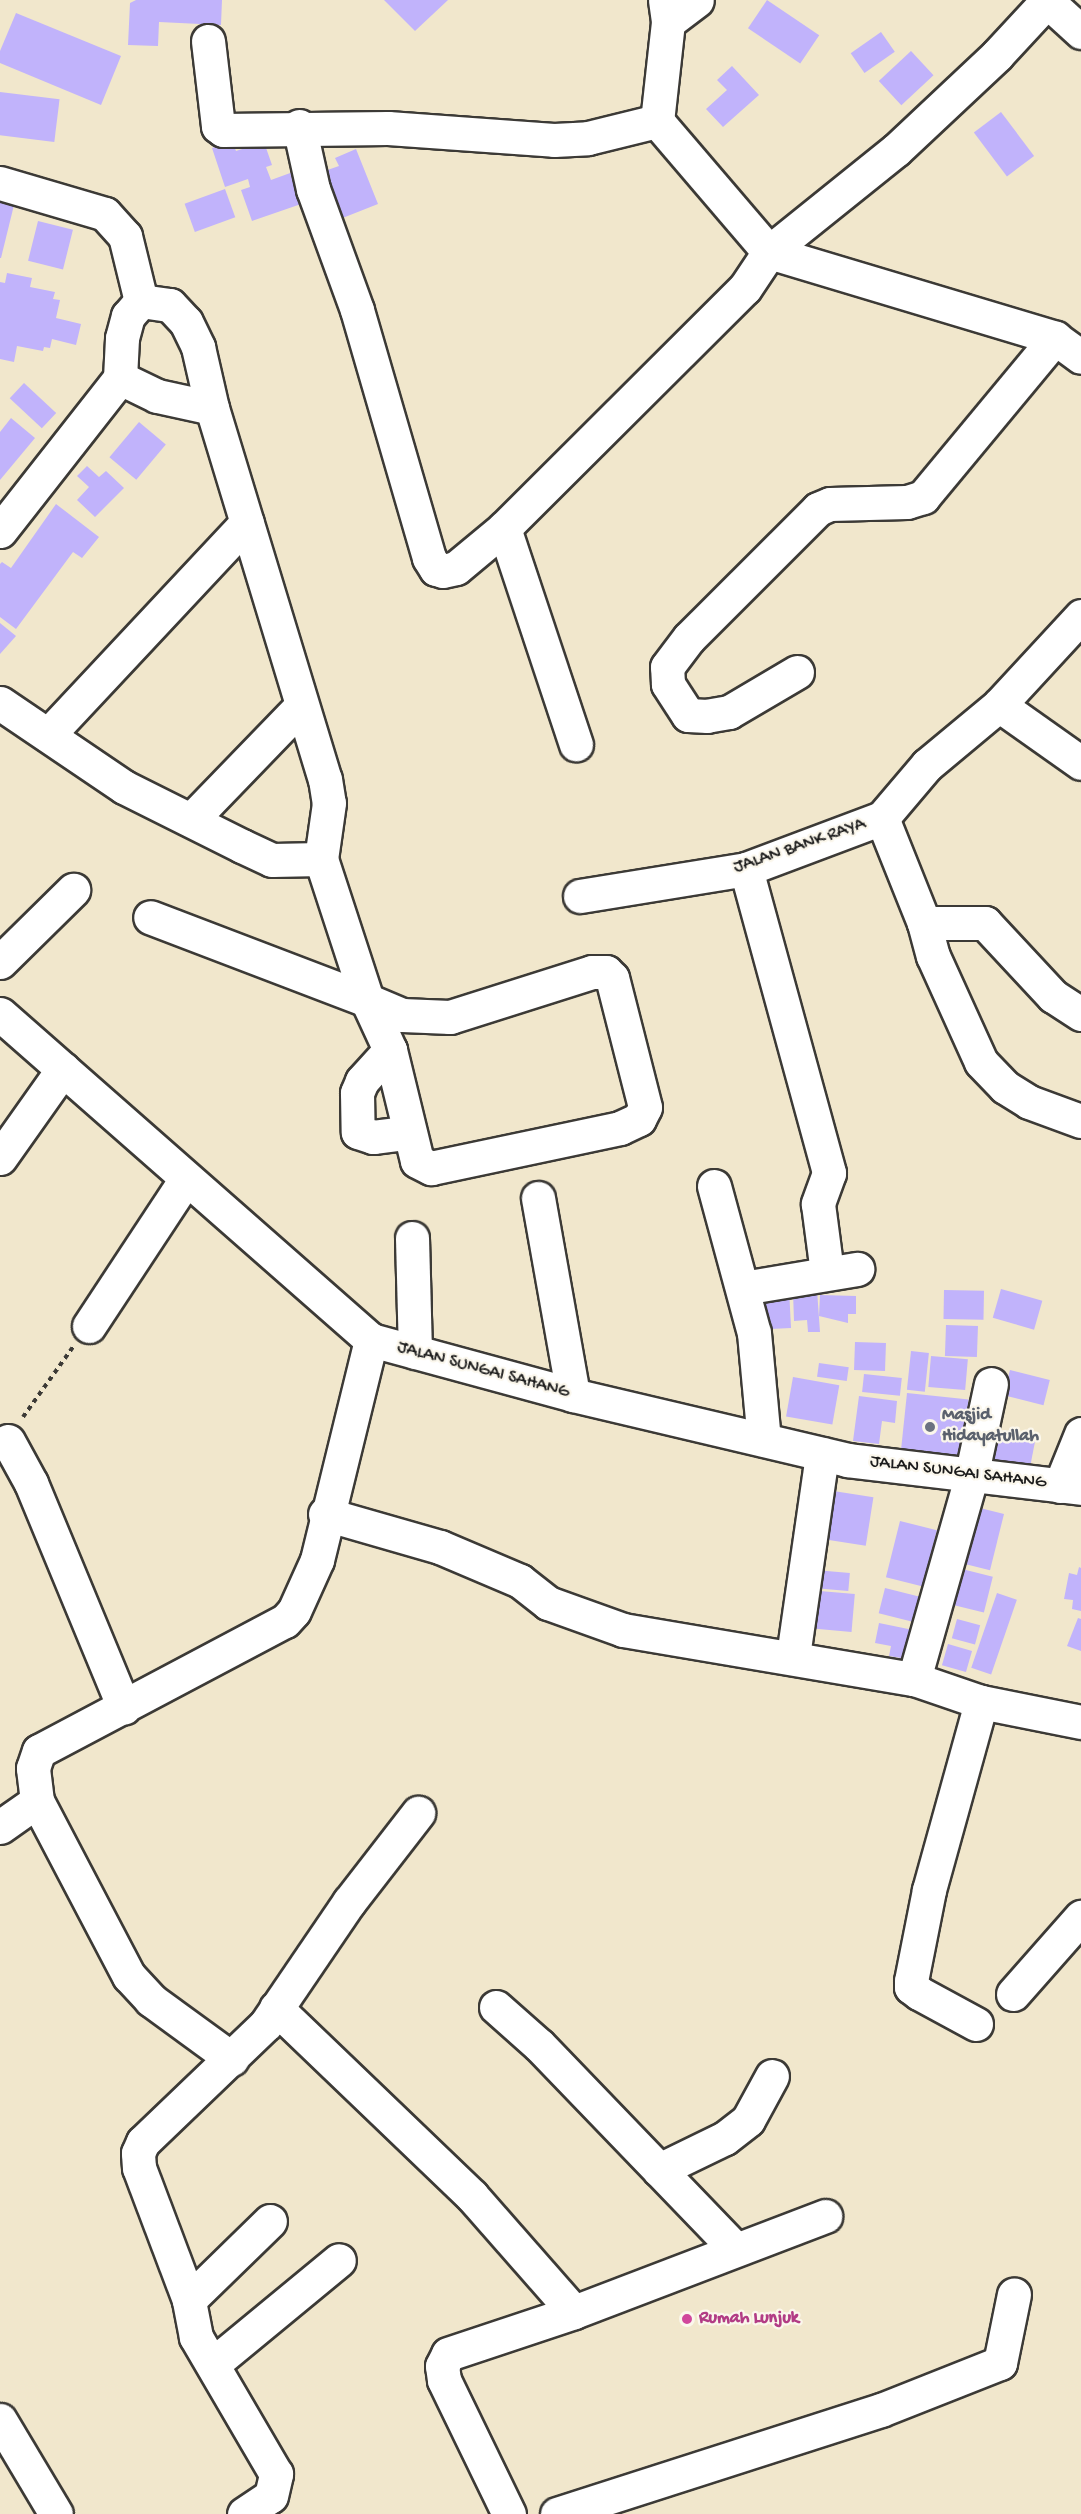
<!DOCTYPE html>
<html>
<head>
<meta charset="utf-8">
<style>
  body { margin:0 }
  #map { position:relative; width:1081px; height:2514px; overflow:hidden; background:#f1e7cc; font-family:"Gochi Hand",sans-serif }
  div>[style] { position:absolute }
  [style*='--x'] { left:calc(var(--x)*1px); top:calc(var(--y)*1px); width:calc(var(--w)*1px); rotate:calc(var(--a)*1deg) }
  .building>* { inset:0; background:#c1b3fb; transform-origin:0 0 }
  .path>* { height:4px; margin-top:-2px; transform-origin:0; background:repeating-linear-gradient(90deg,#3c3a36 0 4.5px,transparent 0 9px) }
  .roads { filter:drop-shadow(2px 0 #3c3a36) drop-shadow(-2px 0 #3c3a36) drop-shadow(0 2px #3c3a36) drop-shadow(0 -2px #3c3a36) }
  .minor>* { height:33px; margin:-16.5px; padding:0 16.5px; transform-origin:16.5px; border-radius:16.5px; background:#fff }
  .dots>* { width:16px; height:16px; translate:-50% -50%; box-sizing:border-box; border:3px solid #fbf7ec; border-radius:50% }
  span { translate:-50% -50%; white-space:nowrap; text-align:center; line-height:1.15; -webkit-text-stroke:4.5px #fbf7ec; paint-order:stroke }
  .street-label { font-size:18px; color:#1c1c1c }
  .worship-label { font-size:18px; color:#5b616d; font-weight:700 }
  .left { translate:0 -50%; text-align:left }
  .hotel-label { font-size:18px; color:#b23c85; font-weight:700 }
</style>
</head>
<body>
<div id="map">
  <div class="building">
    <i style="clip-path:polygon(136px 0,222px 0,221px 25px,159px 22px,158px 46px,128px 45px,130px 3px)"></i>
    <i style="clip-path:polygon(384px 0,448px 0,415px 31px)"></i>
    <i style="left:767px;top:0;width:63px;height:34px;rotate:34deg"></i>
    <i style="clip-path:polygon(16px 13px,121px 56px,101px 105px,0 63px,0 51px)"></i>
    <i style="left:881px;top:32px;width:24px;height:37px;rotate:55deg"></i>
    <i style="left:911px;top:51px;width:33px;height:44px;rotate:47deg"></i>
    <i style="clip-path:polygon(732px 66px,759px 95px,723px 127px,706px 109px,727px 90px,717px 80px)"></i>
    <i style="left:0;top:92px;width:60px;height:43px;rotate:7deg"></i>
    <i style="left:1001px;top:112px;width:55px;height:34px;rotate:53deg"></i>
    <i style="clip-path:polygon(232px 141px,236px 151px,264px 142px,272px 165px,266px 167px,271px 180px,293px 172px,304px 203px,252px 221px,241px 190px,250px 187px,248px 179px,225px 187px,212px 148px)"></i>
    <i style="clip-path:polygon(356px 149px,378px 204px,335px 221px,316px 174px,339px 166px,335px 158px)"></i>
    <i style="left:225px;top:189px;width:30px;height:43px;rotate:70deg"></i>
    <i style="clip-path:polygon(0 202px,14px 205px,1px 258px,0 258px)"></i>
    <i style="left:38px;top:221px;width:36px;height:41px;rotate:14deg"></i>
    <i style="clip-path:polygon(7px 273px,32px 278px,30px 287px,55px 292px,53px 299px,60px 300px,56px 318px,81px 324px,76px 345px,52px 339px,50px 348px,44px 347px,43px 351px,17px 346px,14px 362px,0 359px,0 282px,5px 283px)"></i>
    <i style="left:24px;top:383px;width:44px;height:21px;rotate:43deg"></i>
    <i style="clip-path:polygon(11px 418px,35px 438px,0 480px,0 432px)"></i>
    <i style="left:139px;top:422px;width:35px;height:46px;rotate:40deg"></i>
    <i style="clip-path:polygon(87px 466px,99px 477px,106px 471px,124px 488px,95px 517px,77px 500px,89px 487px,77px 476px)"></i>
    <i style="clip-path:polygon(56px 504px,99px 537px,82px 558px,73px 552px,16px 629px,0 617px,0 564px,2px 562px,11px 568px)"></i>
    <i style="clip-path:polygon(0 623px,16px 636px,0 654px)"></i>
    <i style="left:789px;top:1289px;width:39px;height:26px;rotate:87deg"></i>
    <i style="left:1001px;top:1289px;width:43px;height:30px;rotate:16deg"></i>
    <i style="clip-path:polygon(817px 1290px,820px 1332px,808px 1332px,807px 1320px,794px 1321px,793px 1292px)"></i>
    <i style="left:944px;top:1290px;width:40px;height:29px;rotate:1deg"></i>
    <i style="clip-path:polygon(820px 1295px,856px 1296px,856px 1314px,848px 1314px,848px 1323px,819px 1316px)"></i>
    <i style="left:946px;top:1325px;width:32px;height:31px;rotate:2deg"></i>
    <i style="left:855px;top:1342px;width:31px;height:28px;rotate:2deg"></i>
    <i style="left:911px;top:1351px;width:18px;height:39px;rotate:6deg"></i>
    <i style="left:931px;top:1356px;width:37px;height:31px;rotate:5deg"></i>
    <i style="left:819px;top:1363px;width:30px;height:14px;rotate:8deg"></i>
    <i style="left:1010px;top:1370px;width:41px;height:26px;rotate:14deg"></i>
    <i style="left:864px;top:1374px;width:38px;height:18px;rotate:6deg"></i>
    <i style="left:793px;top:1377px;width:47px;height:40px;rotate:10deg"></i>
    <i style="left:907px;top:1393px;width:62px;height:64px;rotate:6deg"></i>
    <i style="clip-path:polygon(859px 1396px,897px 1401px,895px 1423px,882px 1421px,879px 1444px,853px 1441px)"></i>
    <i style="left:999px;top:1433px;width:37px;height:42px;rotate:11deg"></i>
    <i style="left:827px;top:1490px;width:47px;height:49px;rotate:9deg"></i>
    <i style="left:972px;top:1506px;width:33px;height:58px;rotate:14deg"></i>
    <i style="left:900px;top:1521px;width:38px;height:58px;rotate:14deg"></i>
    <i style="left:954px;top:1567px;width:40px;height:37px;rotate:14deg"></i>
    <i style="clip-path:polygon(1079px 1567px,1081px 1568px,1081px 1611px,1072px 1609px,1073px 1600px,1064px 1599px,1069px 1573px,1077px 1575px)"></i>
    <i style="left:815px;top:1570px;width:35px;height:18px;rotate:5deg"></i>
    <i style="left:885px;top:1588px;width:41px;height:26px;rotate:14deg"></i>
    <i style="left:808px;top:1590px;width:47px;height:38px;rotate:5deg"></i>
    <i style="left:997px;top:1593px;width:21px;height:79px;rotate:19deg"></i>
    <i style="clip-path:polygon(1078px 1618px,1081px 1619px,1081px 1651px,1067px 1646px)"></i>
    <i style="left:957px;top:1619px;width:24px;height:20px;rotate:15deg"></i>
    <i style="clip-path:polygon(879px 1623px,918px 1631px,913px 1660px,889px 1656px,891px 1646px,875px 1643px)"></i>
    <i style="left:948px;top:1644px;width:25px;height:22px;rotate:16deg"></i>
  </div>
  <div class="path">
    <i style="--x:23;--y:1417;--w:86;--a:-54.5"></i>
  </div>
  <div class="roads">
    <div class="minor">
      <i style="--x:665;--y:0;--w:22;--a:82"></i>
      <i style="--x:668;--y:22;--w:100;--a:96.3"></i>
      <i style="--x:657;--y:121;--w:172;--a:49.5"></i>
      <i style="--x:769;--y:252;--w:299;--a:16.7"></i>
      <i style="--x:1055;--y:338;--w:32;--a:36"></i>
      <i style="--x:1047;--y:1;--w:46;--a:42.4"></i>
      <i style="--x:668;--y:22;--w:36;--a:-37"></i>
      <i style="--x:208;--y:41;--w:86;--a:83.3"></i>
      <i style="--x:218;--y:126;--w:6;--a:39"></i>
      <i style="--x:223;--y:130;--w:165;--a:-0.7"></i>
      <i style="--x:388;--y:128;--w:166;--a:4.1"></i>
      <i style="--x:554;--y:140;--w:34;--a:-3"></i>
      <i style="--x:588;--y:138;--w:71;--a:-13.8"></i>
      <i style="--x:299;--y:126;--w:65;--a:77.5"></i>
      <i style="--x:313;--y:189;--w:129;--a:70"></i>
      <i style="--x:357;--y:310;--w:258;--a:73.8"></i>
      <i style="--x:429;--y:558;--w:13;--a:58"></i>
      <i style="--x:436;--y:569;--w:7;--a:16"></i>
      <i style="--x:443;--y:571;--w:13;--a:-13"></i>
      <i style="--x:456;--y:568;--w:62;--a:-39.8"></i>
      <i style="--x:504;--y:528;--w:340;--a:-44.9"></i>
      <i style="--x:745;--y:288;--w:43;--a:-56.3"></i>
      <i style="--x:769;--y:252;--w:163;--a:-38.8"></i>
      <i style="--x:896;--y:150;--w:139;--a:-43.2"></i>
      <i style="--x:997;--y:55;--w:75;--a:-47.2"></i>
      <i style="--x:0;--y:183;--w:109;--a:16.4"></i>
      <i style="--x:105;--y:214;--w:30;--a:48"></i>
      <i style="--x:125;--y:236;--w:67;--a:76.2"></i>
      <i style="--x:141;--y:301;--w:29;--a:8"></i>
      <i style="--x:170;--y:305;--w:23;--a:47"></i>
      <i style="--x:186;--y:322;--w:28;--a:64"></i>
      <i style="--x:198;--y:347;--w:63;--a:77.1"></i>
      <i style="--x:212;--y:408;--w:388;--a:73.1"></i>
      <i style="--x:325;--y:779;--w:24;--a:81"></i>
      <i style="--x:329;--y:803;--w:57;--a:98.1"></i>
      <i style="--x:321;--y:859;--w:148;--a:71.9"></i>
      <i style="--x:367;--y:1000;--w:55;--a:65.3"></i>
      <i style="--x:390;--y:1050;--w:114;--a:76.3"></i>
      <i style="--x:417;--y:1161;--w:16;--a:27"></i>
      <i style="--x:431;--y:1168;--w:193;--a:-11.9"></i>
      <i style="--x:620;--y:1128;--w:21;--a:-25"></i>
      <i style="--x:639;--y:1119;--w:13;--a:-63"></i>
      <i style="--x:645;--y:1107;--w:133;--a:-104.3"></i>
      <i style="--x:612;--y:978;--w:8;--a:-135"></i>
      <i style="--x:606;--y:972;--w:14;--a:180"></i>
      <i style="--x:592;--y:972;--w:149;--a:162.4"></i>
      <i style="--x:450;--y:1017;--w:48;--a:-177.6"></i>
      <i style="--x:402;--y:1015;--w:38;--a:-157"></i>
      <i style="--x:367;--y:1000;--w:232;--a:-159.1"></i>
      <i style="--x:120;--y:378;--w:41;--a:25.9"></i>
      <i style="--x:157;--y:396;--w:56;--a:12.3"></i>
      <i style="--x:504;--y:528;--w:228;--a:71.6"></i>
      <i style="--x:0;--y:531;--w:194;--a:-51.9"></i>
      <i style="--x:120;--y:378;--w:40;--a:-87.1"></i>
      <i style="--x:122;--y:338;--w:23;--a:-75"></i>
      <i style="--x:128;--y:316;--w:20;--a:-49"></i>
      <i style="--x:797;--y:672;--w:79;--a:149.5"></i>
      <i style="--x:729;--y:712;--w:22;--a:170"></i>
      <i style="--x:707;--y:716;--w:19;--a:-177"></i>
      <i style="--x:688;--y:715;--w:37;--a:-123"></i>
      <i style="--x:668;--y:684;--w:17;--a:-93"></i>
      <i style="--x:667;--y:667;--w:36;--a:-53"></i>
      <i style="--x:689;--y:638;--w:182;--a:-45"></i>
      <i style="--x:818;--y:509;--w:13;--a:-23"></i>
      <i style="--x:830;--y:504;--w:77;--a:-1.5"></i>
      <i style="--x:907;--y:502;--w:17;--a:-17"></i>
      <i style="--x:923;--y:497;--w:207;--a:-50.3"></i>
      <i style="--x:0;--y:703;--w:150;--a:34.1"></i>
      <i style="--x:124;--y:787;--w:132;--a:26.6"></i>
      <i style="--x:242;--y:846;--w:33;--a:25"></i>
      <i style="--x:272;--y:860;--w:49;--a:-1.2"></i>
      <i style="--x:999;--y:705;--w:100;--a:35.3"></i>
      <i style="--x:48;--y:735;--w:291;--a:-46.9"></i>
      <i style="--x:882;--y:818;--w:113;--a:68.2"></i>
      <i style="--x:924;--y:923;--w:34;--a:75"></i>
      <i style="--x:933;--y:956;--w:116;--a:65.6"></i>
      <i style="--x:981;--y:1062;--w:35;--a:46"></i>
      <i style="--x:1005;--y:1087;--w:28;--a:32"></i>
      <i style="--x:1029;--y:1102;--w:55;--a:20.1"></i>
      <i style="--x:191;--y:820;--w:158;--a:-46"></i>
      <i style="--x:746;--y:869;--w:315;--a:74.7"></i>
      <i style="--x:829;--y:1173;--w:33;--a:110"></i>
      <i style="--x:818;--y:1204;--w:69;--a:82.5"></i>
      <i style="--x:580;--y:896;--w:168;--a:-9.2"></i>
      <i style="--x:746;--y:869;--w:145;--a:-20.6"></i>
      <i style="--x:882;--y:818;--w:70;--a:-49.7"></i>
      <i style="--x:927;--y:765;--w:94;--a:-39.8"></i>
      <i style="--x:999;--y:705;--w:121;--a:-47.3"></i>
      <i style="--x:924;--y:923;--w:61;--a:0"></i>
      <i style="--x:985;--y:923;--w:100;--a:47"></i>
      <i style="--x:1053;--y:996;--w:33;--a:33"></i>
      <i style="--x:0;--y:962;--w:103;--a:-44.6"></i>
      <i style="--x:0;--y:1014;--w:494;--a:41.3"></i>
      <i style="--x:371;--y:1340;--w:209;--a:15.2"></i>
      <i style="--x:573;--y:1395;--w:282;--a:13.3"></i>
      <i style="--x:847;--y:1460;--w:236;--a:6.8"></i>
      <i style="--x:390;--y:1050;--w:42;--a:132.1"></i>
      <i style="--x:362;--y:1081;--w:13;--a:113"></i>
      <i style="--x:357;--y:1093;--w:39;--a:89"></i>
      <i style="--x:358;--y:1132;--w:16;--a:18"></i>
      <i style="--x:373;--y:1137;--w:35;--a:-7"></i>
      <i style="--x:0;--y:1158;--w:109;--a:-54.7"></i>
      <i style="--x:714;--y:1186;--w:152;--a:74.8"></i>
      <i style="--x:754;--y:1333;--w:107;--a:84.7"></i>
      <i style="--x:538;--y:1198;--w:200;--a:79.9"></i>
      <i style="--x:412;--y:1238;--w:114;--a:88.5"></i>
      <i style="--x:743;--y:1288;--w:116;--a:-9.5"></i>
      <i style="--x:89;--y:1326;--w:176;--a:-56.6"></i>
      <i style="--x:8;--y:1441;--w:48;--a:61.3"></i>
      <i style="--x:31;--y:1483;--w:243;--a:67.5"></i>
      <i style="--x:1060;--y:1486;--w:56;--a:-68"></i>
      <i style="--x:325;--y:1514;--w:120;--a:16"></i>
      <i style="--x:440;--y:1547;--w:87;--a:23"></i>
      <i style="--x:520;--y:1581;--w:36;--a:38"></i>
      <i style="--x:548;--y:1603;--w:80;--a:19.8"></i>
      <i style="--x:623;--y:1630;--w:295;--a:9.6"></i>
      <i style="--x:914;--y:1679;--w:71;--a:18.9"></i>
      <i style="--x:981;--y:1702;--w:102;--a:11.3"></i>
      <i style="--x:793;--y:1656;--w:204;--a:-81.8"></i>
      <i style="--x:914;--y:1679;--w:210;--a:-74.2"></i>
      <i style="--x:971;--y:1477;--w:95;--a:-77.9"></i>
      <i style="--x:37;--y:1801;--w:198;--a:62.3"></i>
      <i style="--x:129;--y:1976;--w:33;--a:47"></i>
      <i style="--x:151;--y:2000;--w:100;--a:36.1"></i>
      <i style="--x:0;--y:1827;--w:45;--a:-35.1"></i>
      <i style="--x:37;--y:1801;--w:33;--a:-97"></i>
      <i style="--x:33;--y:1768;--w:18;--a:-71"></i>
      <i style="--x:39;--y:1751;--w:278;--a:-27.9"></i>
      <i style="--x:285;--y:1621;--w:13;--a:-48"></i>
      <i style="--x:294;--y:1611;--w:56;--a:-65.7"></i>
      <i style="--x:317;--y:1560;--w:227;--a:-76.2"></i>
      <i style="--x:1013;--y:1994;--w:103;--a:-48.6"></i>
      <i style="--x:496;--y:2007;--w:57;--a:41.5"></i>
      <i style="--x:539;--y:2045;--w:283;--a:46.1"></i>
      <i style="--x:276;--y:2008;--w:272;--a:43.8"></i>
      <i style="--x:472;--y:2196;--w:154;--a:48.7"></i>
      <i style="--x:976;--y:2024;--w:65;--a:-151.5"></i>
      <i style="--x:919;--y:1993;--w:10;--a:-143"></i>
      <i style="--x:911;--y:1987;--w:6;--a:-90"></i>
      <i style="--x:911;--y:1981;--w:93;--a:-78.8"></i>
      <i style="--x:929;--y:1890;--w:195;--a:-74.5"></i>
      <i style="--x:659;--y:2170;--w:73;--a:-25.9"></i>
      <i style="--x:725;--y:2138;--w:29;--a:-38"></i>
      <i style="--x:748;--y:2120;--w:50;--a:-61.4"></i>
      <i style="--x:189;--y:2300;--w:113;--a:-44.3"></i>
      <i style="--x:213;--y:2364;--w:163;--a:-39.5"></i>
      <i style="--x:0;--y:2420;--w:109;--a:59.2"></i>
      <i style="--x:244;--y:2514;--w:32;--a:-34"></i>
      <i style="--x:271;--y:2496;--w:23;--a:-77"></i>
      <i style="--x:276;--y:2474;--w:159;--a:-120.3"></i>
      <i style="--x:196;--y:2337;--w:38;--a:-101"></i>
      <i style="--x:189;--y:2300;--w:141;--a:-110.7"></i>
      <i style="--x:139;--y:2168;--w:15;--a:-94"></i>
      <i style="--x:138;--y:2153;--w:12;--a:-66"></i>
      <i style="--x:143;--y:2142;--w:170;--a:-43.8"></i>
      <i style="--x:266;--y:2024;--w:148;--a:-55.8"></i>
      <i style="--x:349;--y:1902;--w:113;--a:-52.2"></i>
      <i style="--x:509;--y:2514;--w:149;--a:-115.9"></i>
      <i style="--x:444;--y:2380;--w:14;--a:-98"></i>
      <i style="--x:442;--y:2366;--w:13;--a:-63"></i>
      <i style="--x:448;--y:2354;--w:133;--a:-18.4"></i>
      <i style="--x:574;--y:2312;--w:269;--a:-20.9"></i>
      <i style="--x:557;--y:2514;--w:340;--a:-17.8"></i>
      <i style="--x:881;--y:2410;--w:128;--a:-21.6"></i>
      <i style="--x:1000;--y:2363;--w:70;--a:-78.5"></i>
    </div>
  </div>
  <div class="dots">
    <i style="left:930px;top:1427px;background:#6b7280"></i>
    <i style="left:687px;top:2319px;background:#d1479c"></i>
  </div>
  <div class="street-label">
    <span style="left:800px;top:847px;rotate:-19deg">JALAN BANK RAYA</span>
    <span style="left:483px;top:1371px;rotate:15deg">JALAN SUNGAI SAHANG</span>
    <span style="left:958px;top:1473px;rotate:7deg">JALAN SUNGAI SAHANG</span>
  </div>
  <div class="worship-label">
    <span class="left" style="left:942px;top:1427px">Masjid<br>Hidayatullah</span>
  </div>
  <div class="hotel-label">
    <span class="left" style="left:699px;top:2319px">Rumah Lunjuk</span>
  </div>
</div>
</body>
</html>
